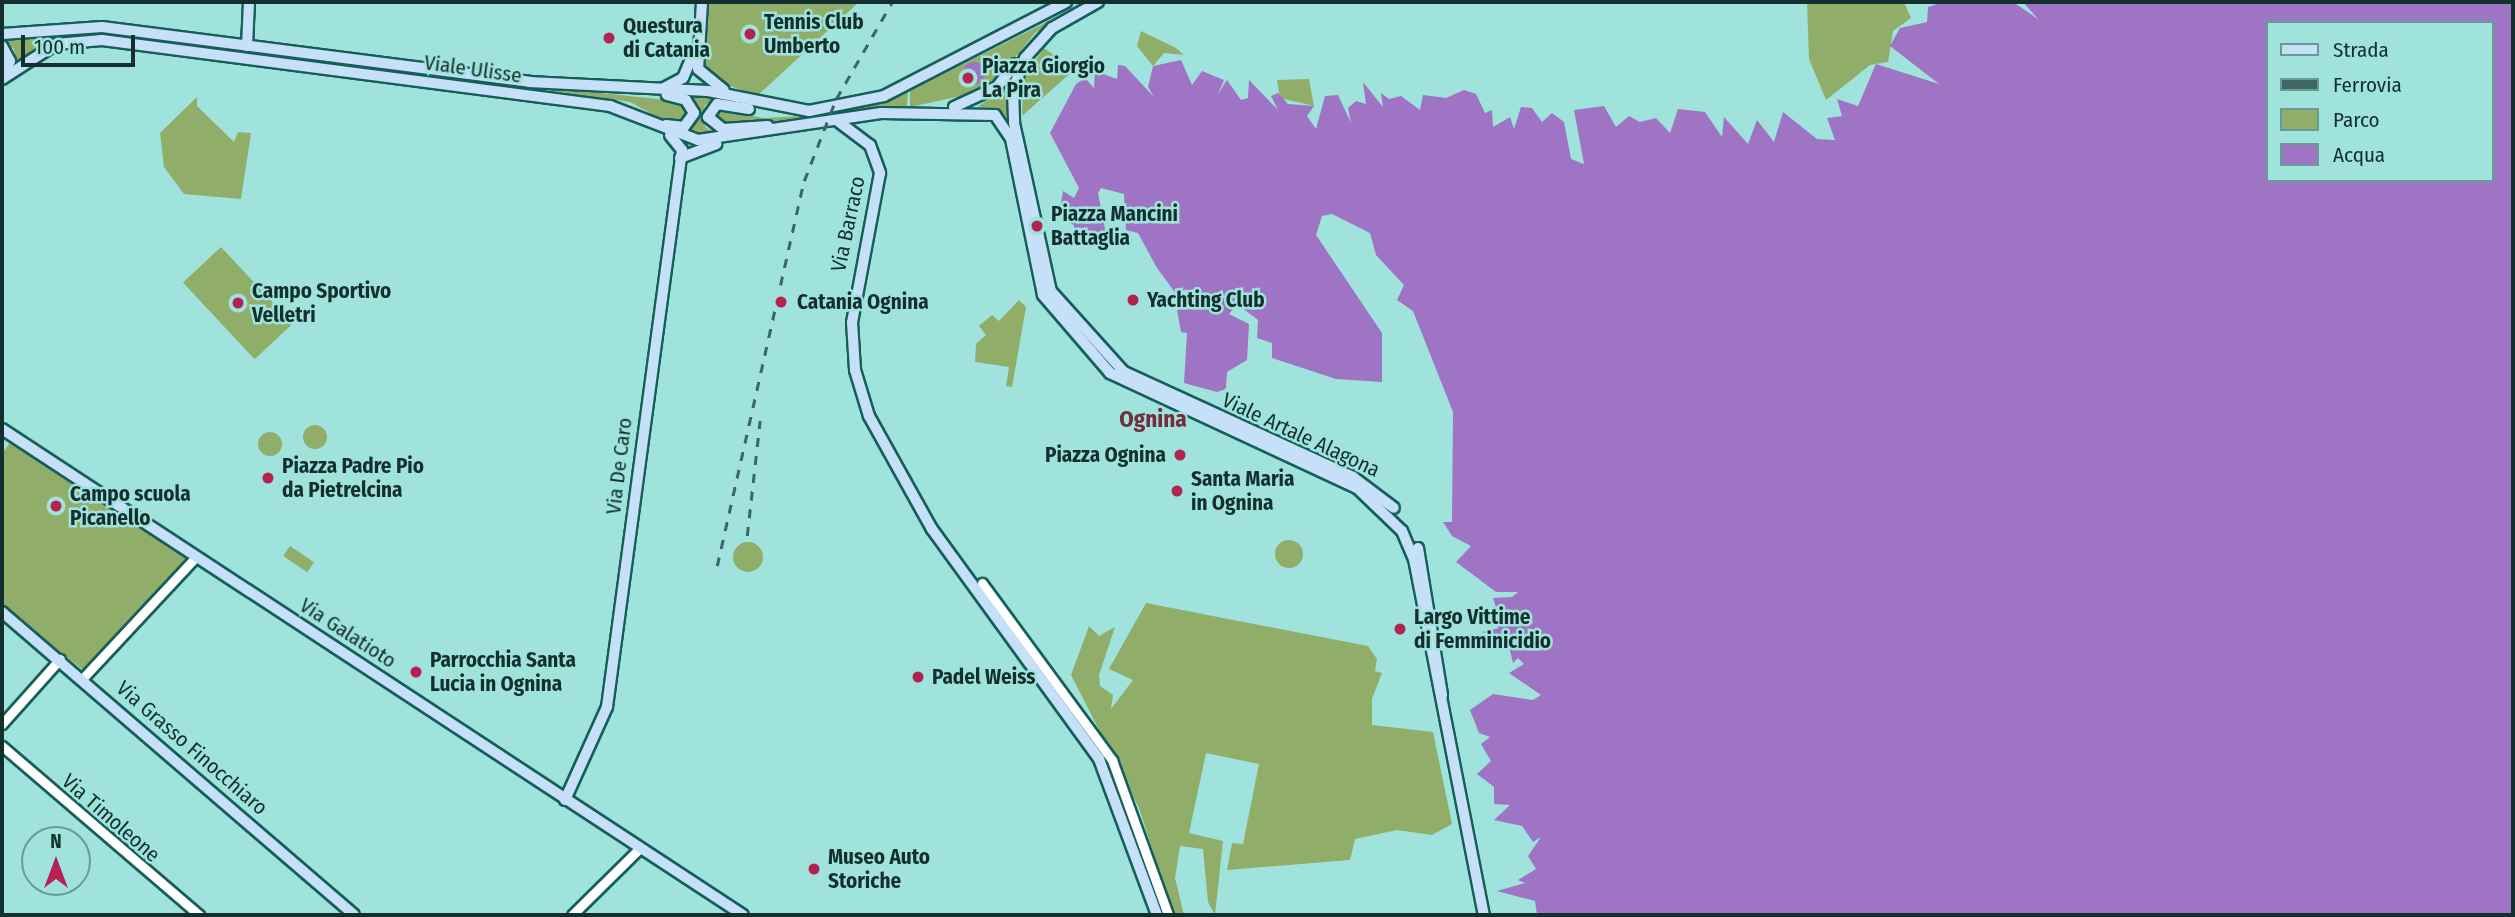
<!DOCTYPE html>
<html>
<head>
<meta charset="utf-8">
<style>
  body { margin:0 }
  #map { position:relative; width:2515px; height:917px; overflow:hidden; background:#9fe3dc; font-family:"Fira Sans Condensed",sans-serif }
  div>[style] { position:absolute }
  [style*='--x'] { left:calc(var(--x)*1px); top:calc(var(--y)*1px); width:calc(var(--w)*1px); rotate:calc(var(--a)*1deg) }
  .green>* { inset:0; background:#90ae6a; transform-origin:0 0 }
  .round { border-radius:50% }
  .water>* { inset:0; background:#9f74c4 }
  .roads { filter:drop-shadow(2px 0 #165e59) drop-shadow(-2px 0 #165e59) drop-shadow(0 2px #165e59) drop-shadow(0 -2px #165e59) }
  .minor>* { height:9px; margin:-4.5px; padding:0 4.5px; transform-origin:4.5px; border-radius:4.5px; background:#fff }
  .major>* { height:10px; margin:-5px; padding:0 5px; transform-origin:5px; border-radius:5px; background:#c6e0fa }
  .rail>* { height:2.5px; margin-top:-1.25px; transform-origin:0; background:repeating-linear-gradient(90deg,#3e6662 0 9px,transparent 0 18px) }
  .dots>* { width:19px; height:19px; translate:-50% -50%; box-sizing:border-box; border:4px solid #9fe3dc; border-radius:50% }
  span { translate:-50% -50%; white-space:nowrap; text-align:center; line-height:1.15; -webkit-text-stroke:5px #9fe3dc; paint-order:stroke }
  .poi-label { font-size:21px; color:#14302e; font-weight:700 }
  .left { translate:0 -50%; text-align:left }
  .right { translate:-100% -50%; text-align:right }
  .street-label { font-size:21px; color:#14302e }
  .neighbourhood-label { font-size:23px; color:#732d3e; font-weight:700 }
  .frame { position:absolute; inset:0; border:4px solid #14302e; pointer-events:none }
  .legend { position:absolute; left:2266px; top:21px; width:228px; height:161px; box-sizing:border-box; background:#9fe3dc; border:2px solid #679b96; margin:0; padding:9px 12px; list-style:none; font-size:21px; color:#14302e }
  .legend li { display:flex; align-items:center; gap:14px; height:35px }
  .legend b { width:35px; border:2px solid #679b96 }
  .north { position:absolute; left:21px; top:826px; width:70px; height:70px; box-sizing:border-box; background:#9fe3dc; border:2px solid #679b96; border-radius:50%; rotate:0deg; font-size:19px; font-weight:700; line-height:28px; text-align:center; color:#14302e }
  .north::after { content:''; display:block; margin:auto; width:24px; height:32px; background:#b32352; clip-path:polygon(50% 0,100% 100%,50% 72%,0 100%) }
  .scale { position:absolute; left:21px; top:35px; width:114px; height:32px; box-sizing:border-box; border:4px solid #14302e; border-top:0; padding-left:9px; font-size:21px; line-height:24px; white-space:nowrap; color:#14302e; -webkit-text-stroke:5px #9fe3dc; paint-order:stroke }
</style>
</head>
<body>
<div id="map">
  <div class="green">
    <i style="clip-path:polygon(709px 2px,859px 2px,757px 96px,714px 80px,703px 66px)"></i>
    <i style="clip-path:polygon(1086px 2px,1035px 33px,1002px 74px,975px 93px,910px 107px,910px 91px)"></i>
    <i style="clip-path:polygon(1807px 2px,1904px 2px,1911px 18px,1893px 31px,1888px 62px,1870px 65px,1826px 100px,1809px 59px)"></i>
    <i style="clip-path:polygon(1141px 31px,1176px 48px,1184px 55px,1164px 53px,1153px 66px,1137px 46px)"></i>
    <i style="clip-path:polygon(62px 33px,120px 34px,269px 53px,83px 35px,53px 40px,15px 63px,14px 49px,2px 40px)"></i>
    <i style="clip-path:polygon(1044px 48px,1074px 70px,1022px 116px,1023px 79px)"></i>
    <i style="left:278px;top:54px;width:179px;height:3px;rotate:7deg"></i>
    <i style="clip-path:polygon(467px 79px,677px 101px,690px 109px,687px 122px,670px 124px,630px 102px)"></i>
    <i style="clip-path:polygon(1309px 79px,1314px 106px,1280px 98px,1277px 80px)"></i>
    <i style="clip-path:polygon(1009px 88px,1007px 105px,1012px 130px,1001px 112px,978px 106px)"></i>
    <i style="clip-path:polygon(908px 92px,907px 107px,809px 119px,721px 125px,715px 120px,714px 109px,764px 118px,835px 114px)"></i>
    <i style="clip-path:polygon(685px 95px,718px 98px,705px 105px,702px 117px,706px 128px,721px 135px,687px 131px,699px 114px)"></i>
    <i style="clip-path:polygon(197px 97px,197px 106px,234px 142px,238px 132px,251px 133px,241px 199px,184px 194px,164px 167px,160px 133px)"></i>
    <i style="left:221px;top:247px;width:105px;height:52px;rotate:47deg"></i>
    <i style="clip-path:polygon(1019px 300px,1026px 307px,1012px 387px,1006px 386px,1009px 367px,975px 362px,976px 344px,986px 335px,979px 326px,992px 315px,999px 321px)"></i>
    <i class="round" style="left:303px;top:425px;width:24px;height:24px"></i>
    <i class="round" style="left:258px;top:432px;width:24px;height:24px"></i>
    <i style="clip-path:polygon(11px 441px,188px 558px,83px 670px,2px 606px,2px 454px)"></i>
    <i class="round" style="left:1275px;top:540px;width:28px;height:28px"></i>
    <i class="round" style="left:733px;top:542px;width:30px;height:30px"></i>
    <i style="left:290px;top:546px;width:29px;height:12px;rotate:34deg"></i>
    <i style="clip-path:polygon(1146px 603px,1368px 646px,1377px 659px,1375px 671px,1382px 673px,1372px 699px,1372px 725px,1433px 732px,1452px 824px,1432px 835px,1397px 830px,1355px 839px,1350px 860px,1227px 870px,1232px 843px,1243px 844px,1259px 764px,1206px 753px,1189px 833px,1223px 841px,1215px 915px,1208px 902px,1203px 849px,1180px 846px,1175px 878px,1184px 915px,1173px 915px,1139px 808px,1071px 675px,1089px 626px,1099px 636px,1115px 627px,1099px 675px,1100px 686px,1113px 695px,1111px 709px,1133px 680px,1109px 669px)"></i>
  </div>
  <div class="water">
    <i style="clip-path:polygon(evenodd,1943px 2px,2013px 2px,2038px 19px,2023px 2px,2513px 2px,2513px 915px,1537px 915px,1535px 901px,1497px 891px,1525px 883px,1518px 880px,1536px 869px,1528px 856px,1541px 837px,1533px 842px,1522px 826px,1494px 820px,1510px 805px,1494px 804px,1494px 787px,1477px 774px,1491px 761px,1481px 744px,1490px 737px,1479px 733px,1470px 710px,1493px 694px,1533px 700px,1541px 695px,1509px 673px,1524px 664px,1518px 658px,1513px 663px,1508px 642px,1482px 632px,1499px 628px,1492px 623px,1506px 613px,1497px 611px,1493px 598px,1512px 597px,1518px 592px,1496px 592px,1456px 562px,1471px 546px,1452px 536px,1443px 522px,1452px 522px,1453px 412px,1413px 311px,1397px 300px,1404px 285px,1376px 255px,1370px 233px,1332px 214px,1322px 216px,1316px 235px,1382px 333px,1382px 382px,1336px 379px,1272px 358px,1272px 343px,1257px 338px,1258px 320px,1237px 304px,1229px 314px,1249px 324px,1247px 360px,1227px 372px,1226px 389px,1217px 392px,1184px 383px,1187px 333px,1181px 332px,1177px 310px,1193px 303px,1186px 289px,1177px 295px,1157px 268px,1138px 233px,1126px 230px,1124px 194px,1101px 188px,1098px 193px,1106px 234px,1075px 240px,1074px 225px,1065px 221px,1072px 216px,1060px 210px,1063px 191px,1074px 198px,1079px 188px,1050px 133px,1076px 84px,1085px 78px,1094px 88px,1095px 71px,1117px 79px,1118px 65px,1125px 66px,1154px 97px,1148px 87px,1153px 66px,1181px 60px,1192px 85px,1202px 71px,1224px 80px,1218px 94px,1227px 80px,1241px 100px,1248px 98px,1249px 80px,1278px 110px,1271px 96px,1278px 93px,1288px 104px,1314px 106px,1307px 116px,1316px 129px,1325px 96px,1338px 95px,1351px 123px,1348px 108px,1356px 101px,1366px 104px,1363px 82px,1383px 107px,1381px 93px,1389px 99px,1401px 96px,1420px 110px,1423px 95px,1446px 98px,1464px 90px,1476px 94px,1485px 113px,1492px 110px,1493px 127px,1510px 117px,1514px 129px,1521px 107px,1532px 108px,1542px 122px,1552px 113px,1564px 122px,1571px 159px,1584px 164px,1574px 110px,1604px 106px,1616px 127px,1629px 116px,1640px 122px,1656px 118px,1670px 133px,1678px 109px,1705px 112px,1722px 137px,1724px 117px,1748px 144px,1757px 120px,1774px 142px,1783px 112px,1817px 139px,1835px 140px,1827px 118px,1842px 116px,1837px 99px,1858px 106px,1876px 64px,1939px 84px,1890px 46px,1900px 28px,1927px 22px,1928px 7px,1943px 2px,2268px 23px,2492px 23px,2492px 180px,2268px 180px,2268px 23px)"></i>
    <i class="round" style="left:963px;top:62px;width:22px;height:22px"></i>
  </div>
  <div class="roads">
    <div class="minor">
      <i style="--x:982;--y:583;--w:220;--a:53.7"></i>
      <i style="--x:1112;--y:760;--w:165;--a:70.1"></i>
      <i style="--x:83;--y:678;--w:166;--a:-47"></i>
      <i style="--x:2;--y:724;--w:87;--a:-48.3"></i>
      <i style="--x:2;--y:746;--w:260;--a:40.6"></i>
      <i style="--x:572;--y:915;--w:95;--a:-44.6"></i>
    </div>
    <div class="major">
      <i style="--x:702;--y:2;--w:67;--a:93.4"></i>
      <i style="--x:698;--y:69;--w:33;--a:39"></i>
      <i style="--x:1098;--y:2;--w:53;--a:150.5"></i>
      <i style="--x:1052;--y:28;--w:40;--a:132"></i>
      <i style="--x:1025;--y:58;--w:34;--a:111"></i>
      <i style="--x:1013;--y:90;--w:33;--a:88"></i>
      <i style="--x:1014;--y:123;--w:172;--a:77.6"></i>
      <i style="--x:1051;--y:291;--w:109;--a:48"></i>
      <i style="--x:1124;--y:372;--w:252;--a:24.6"></i>
      <i style="--x:1353;--y:477;--w:51;--a:37.1"></i>
      <i style="--x:2;--y:34;--w:100;--a:-4"></i>
      <i style="--x:102;--y:27;--w:431;--a:7.3"></i>
      <i style="--x:529;--y:82;--w:179;--a:2.9"></i>
      <i style="--x:708;--y:91;--w:103;--a:11.2"></i>
      <i style="--x:809;--y:111;--w:76;--a:-11.3"></i>
      <i style="--x:884;--y:96;--w:205;--a:-27.3"></i>
      <i style="--x:2;--y:46;--w:17;--a:62"></i>
      <i style="--x:10;--y:61;--w:17;--a:118"></i>
      <i style="--x:247;--y:46;--w:44;--a:-87.4"></i>
      <i style="--x:2;--y:79;--w:64;--a:-32.9"></i>
      <i style="--x:56;--y:44;--w:46;--a:-5"></i>
      <i style="--x:102;--y:40;--w:512;--a:7.4"></i>
      <i style="--x:610;--y:106;--w:94;--a:21.1"></i>
      <i style="--x:698;--y:140;--w:185;--a:-8.4"></i>
      <i style="--x:881;--y:113;--w:114;--a:1"></i>
      <i style="--x:995;--y:115;--w:29;--a:56"></i>
      <i style="--x:1011;--y:139;--w:159;--a:78.4"></i>
      <i style="--x:1043;--y:295;--w:103;--a:49.3"></i>
      <i style="--x:1110;--y:373;--w:272;--a:25"></i>
      <i style="--x:1357;--y:488;--w:62;--a:43.7"></i>
      <i style="--x:1402;--y:531;--w:30;--a:67"></i>
      <i style="--x:1414;--y:559;--w:363;--a:78.9"></i>
      <i style="--x:664;--y:88;--w:21;--a:-28"></i>
      <i style="--x:683;--y:78;--w:28;--a:-67"></i>
      <i style="--x:954;--y:107;--w:47;--a:-24.9"></i>
      <i style="--x:997;--y:87;--w:29;--a:-52"></i>
      <i style="--x:749;--y:109;--w:32;--a:-171"></i>
      <i style="--x:717;--y:104;--w:16;--a:125"></i>
      <i style="--x:708;--y:117;--w:19;--a:39"></i>
      <i style="--x:723;--y:129;--w:45;--a:-3.8"></i>
      <i style="--x:839;--y:122;--w:39;--a:37"></i>
      <i style="--x:870;--y:145;--w:30;--a:70"></i>
      <i style="--x:880;--y:173;--w:152;--a:100.6"></i>
      <i style="--x:852;--y:322;--w:48;--a:86.4"></i>
      <i style="--x:855;--y:370;--w:48;--a:73.1"></i>
      <i style="--x:869;--y:416;--w:129;--a:60.9"></i>
      <i style="--x:932;--y:529;--w:284;--a:54"></i>
      <i style="--x:1099;--y:759;--w:166;--a:69.6"></i>
      <i style="--x:666;--y:125;--w:18;--a:6"></i>
      <i style="--x:684;--y:127;--w:17;--a:-54"></i>
      <i style="--x:694;--y:113;--w:15;--a:-122"></i>
      <i style="--x:686;--y:100;--w:20;--a:-165"></i>
      <i style="--x:680;--y:158;--w:39;--a:-21"></i>
      <i style="--x:2;--y:429;--w:886;--a:33.26"></i>
      <i style="--x:1418;--y:548;--w:149;--a:80.7"></i>
      <i style="--x:2;--y:612;--w:464;--a:40.7"></i>
      <i style="--x:565;--y:800;--w:102;--a:-65.7"></i>
      <i style="--x:607;--y:707;--w:562;--a:-82.33"></i>
      <i style="--x:682;--y:150;--w:19;--a:-129"></i>
    </div>
  </div>
  <div class="rail">
    <i style="--x:747;--y:536;--w:116;--a:-83.6"></i>
    <i style="--x:717;--y:566;--w:395;--a:-77.3"></i>
    <i style="--x:804;--y:181;--w:88;--a:-68.7"></i>
    <i style="--x:836;--y:99;--w:112;--a:-60"></i>
  </div>
  <div class="dots">
    <i style="left:750px;top:34px;background:#b32352"></i>
    <i style="left:609px;top:38px;background:#b32352"></i>
    <i style="left:968px;top:78px;background:#b32352"></i>
    <i style="left:1037px;top:226px;background:#b32352"></i>
    <i style="left:1133px;top:300px;background:#b32352"></i>
    <i style="left:781px;top:302px;background:#b32352"></i>
    <i style="left:238px;top:303px;background:#b32352"></i>
    <i style="left:1180px;top:455px;background:#b32352"></i>
    <i style="left:268px;top:478px;background:#b32352"></i>
    <i style="left:1177px;top:491px;background:#b32352"></i>
    <i style="left:56px;top:506px;background:#b32352"></i>
    <i style="left:1400px;top:629px;background:#b32352"></i>
    <i style="left:416px;top:672px;background:#b32352"></i>
    <i style="left:918px;top:677px;background:#b32352"></i>
    <i style="left:814px;top:869px;background:#b32352"></i>
  </div>
  <div class="poi-label">
    <span class="left" style="left:764px;top:34px">Tennis Club<br>Umberto</span>
    <span class="left" style="left:623px;top:38px">Questura<br>di Catania</span>
    <span class="left" style="left:982px;top:78px">Piazza Giorgio<br>La Pira</span>
    <span class="left" style="left:1051px;top:226px">Piazza Mancini<br>Battaglia</span>
    <span class="left" style="left:252px;top:303px">Campo Sportivo<br>Velletri</span>
    <span class="left" style="left:1147px;top:300px">Yachting Club</span>
    <span class="left" style="left:797px;top:302px">Catania Ognina</span>
    <span class="right" style="left:1166px;top:455px">Piazza Ognina</span>
    <span class="left" style="left:282px;top:478px">Piazza Padre Pio<br>da Pietrelcina</span>
    <span class="left" style="left:1191px;top:491px">Santa Maria<br>in Ognina</span>
    <span class="left" style="left:70px;top:506px">Campo scuola<br>Picanello</span>
    <span class="left" style="left:1414px;top:629px">Largo Vittime<br>di Femminicidio</span>
    <span class="left" style="left:430px;top:672px">Parrocchia Santa<br>Lucia in Ognina</span>
    <span class="left" style="left:932px;top:677px">Padel Weiss</span>
    <span class="left" style="left:828px;top:869px">Museo Auto<br>Storiche</span>
  </div>
  <div class="street-label">
    <span style="left:473px;top:69px;rotate:8deg">Viale Ulisse</span>
    <span style="left:848px;top:224px;rotate:-78deg">Via Barraco</span>
    <span style="left:1301px;top:435px;rotate:25deg">Viale Artale Alagona</span>
    <span style="left:619px;top:466px;rotate:-83deg">Via De Caro</span>
    <span style="left:348px;top:633px;rotate:33deg">Via Galatioto</span>
    <span style="left:192px;top:748px;rotate:41deg">Via Grasso Finocchiaro</span>
    <span style="left:111px;top:818px;rotate:41deg">Via Timoleone</span>
  </div>
  <div class="neighbourhood-label">
    <span style="left:1153px;top:419px">Ognina</span>
  </div>
  <div class="frame"></div>
  <ul class="legend">
  <li><b style="height:9px;background:#c6e0fa"></b>Strada</li>
  <li><b style="height:9px;background:#3e6662"></b>Ferrovia</li>
  <li><b style="height:19px;background:#90ae6a"></b>Parco</li>
  <li><b style="height:19px;background:#9f74c4"></b>Acqua</li>
  </ul>
  <div class="north">N</div>
  <div class="scale">100 m</div>
</div>
</body>
</html>
